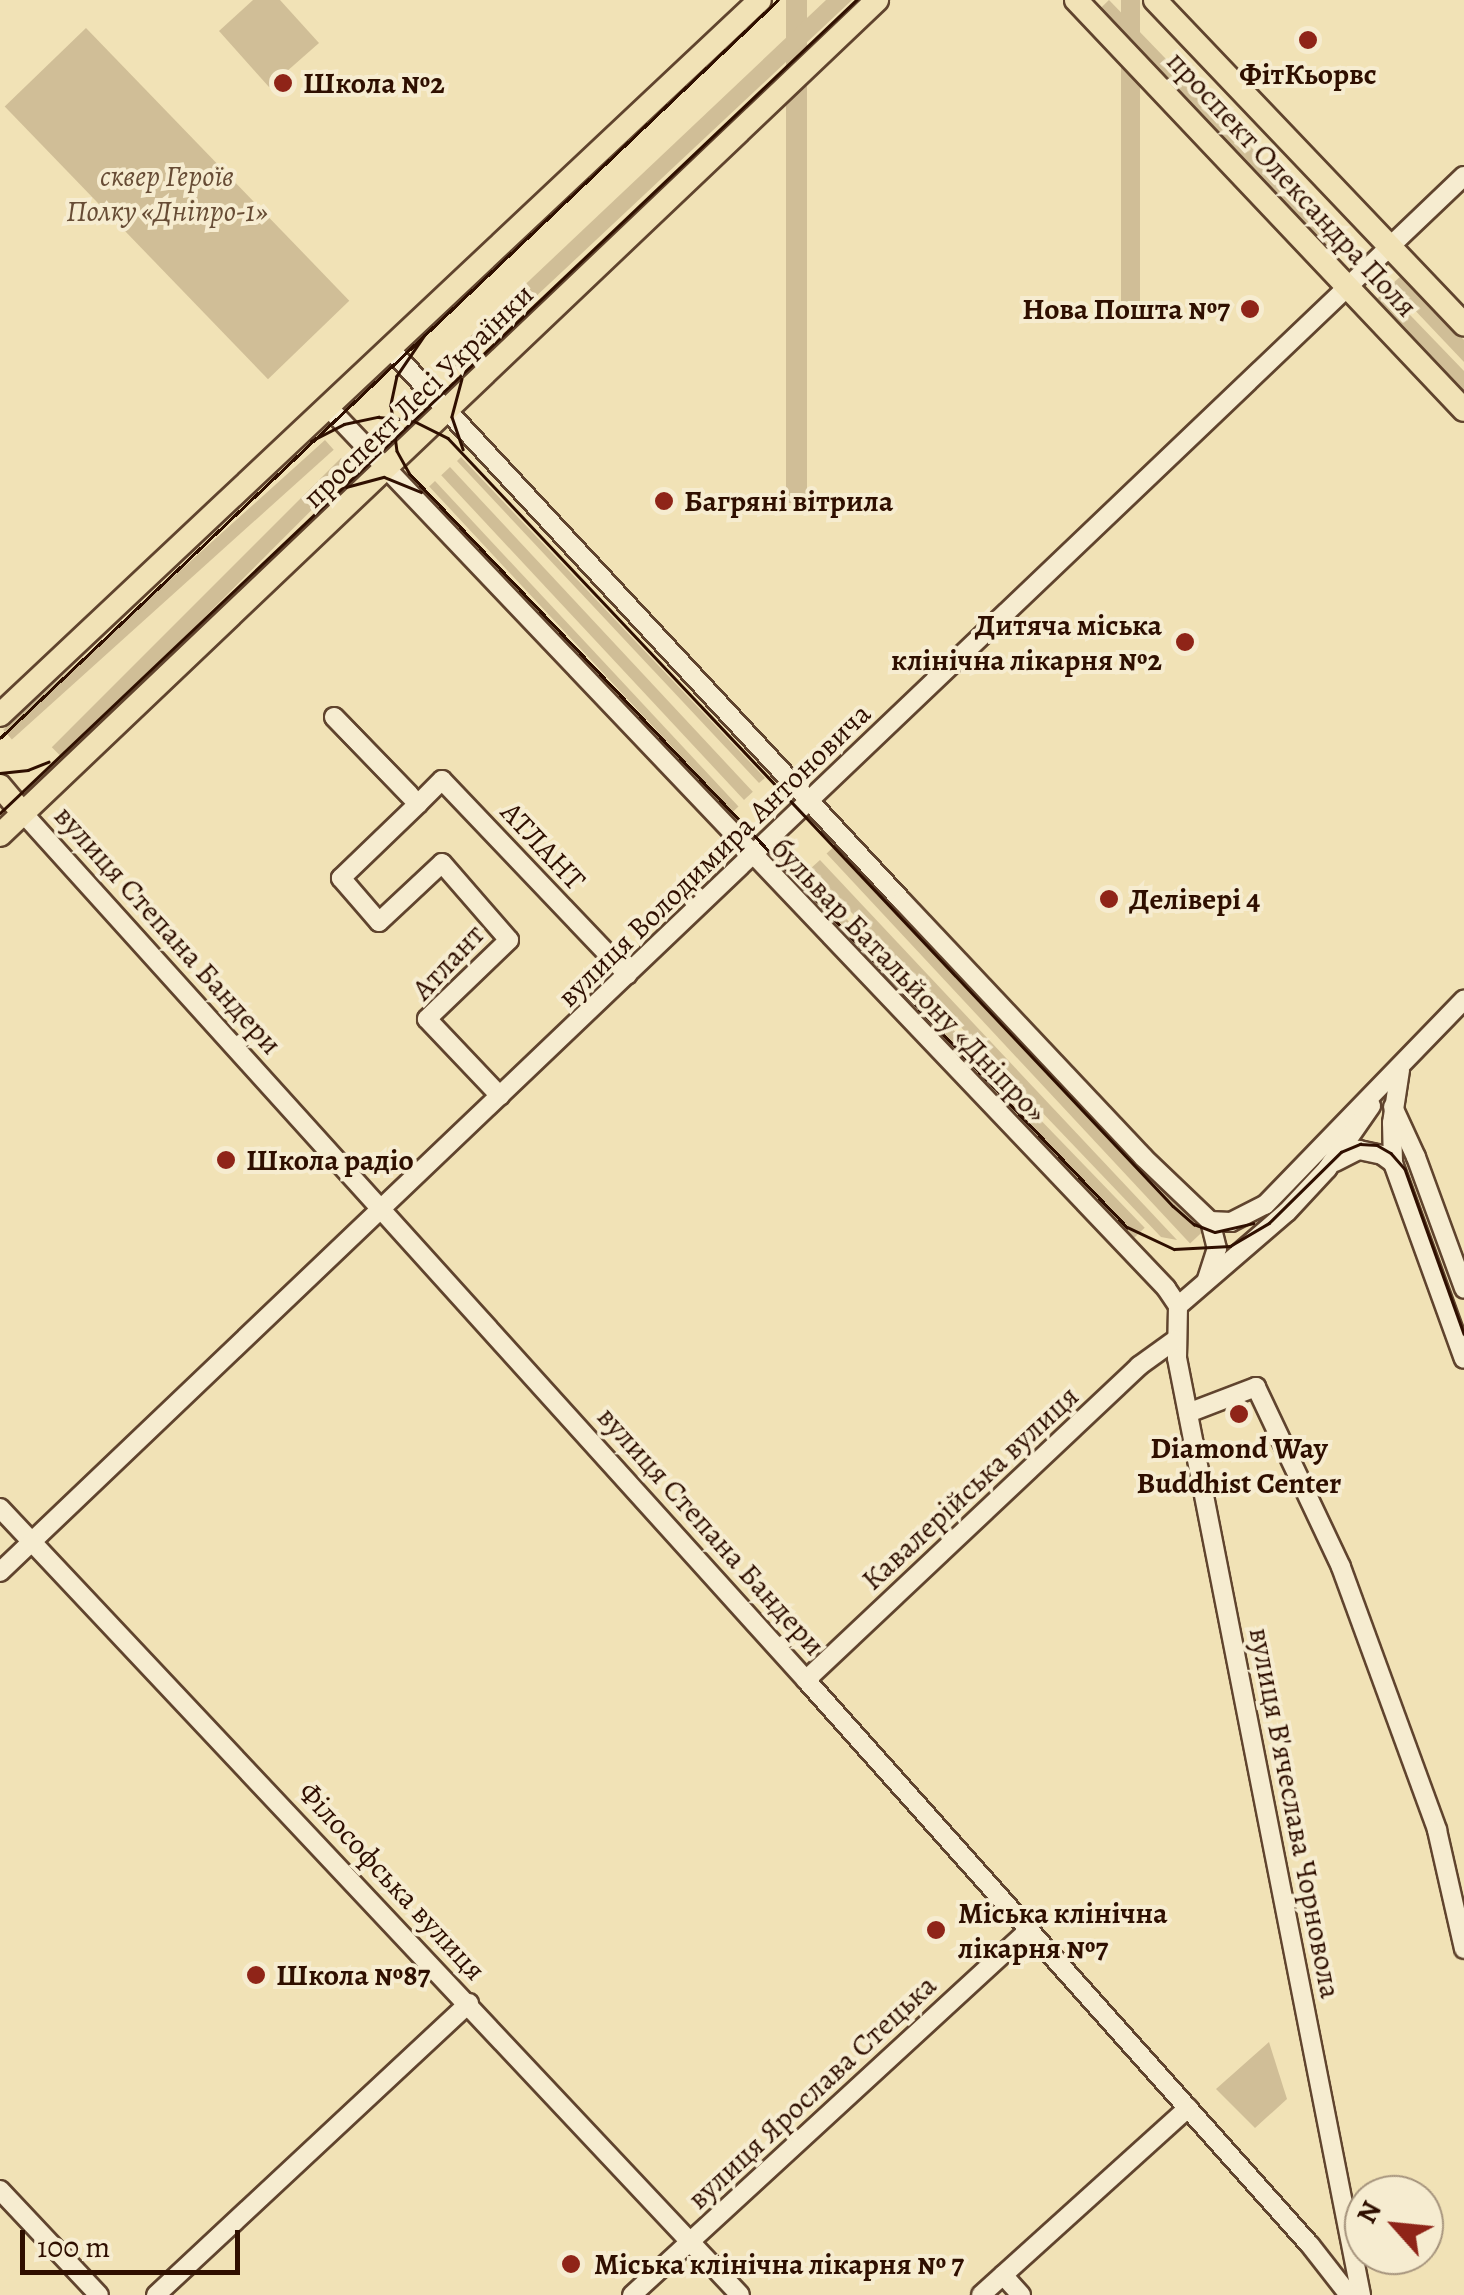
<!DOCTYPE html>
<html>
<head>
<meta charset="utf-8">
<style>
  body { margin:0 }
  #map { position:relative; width:1464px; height:2295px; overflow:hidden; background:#f1e2b6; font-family:Alegreya,serif }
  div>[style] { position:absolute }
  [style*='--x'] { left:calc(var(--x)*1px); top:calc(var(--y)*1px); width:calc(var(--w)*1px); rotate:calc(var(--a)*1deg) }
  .green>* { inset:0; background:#d0be97; transform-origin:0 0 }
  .roads { filter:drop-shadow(2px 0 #60442e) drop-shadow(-2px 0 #60442e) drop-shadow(0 2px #60442e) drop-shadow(0 -2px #60442e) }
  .minor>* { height:18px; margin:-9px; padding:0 9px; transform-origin:9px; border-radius:9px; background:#f6ecd0 }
  .major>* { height:22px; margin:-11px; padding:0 11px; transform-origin:11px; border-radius:11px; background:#f1e2b6 }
  .tram>* { height:2.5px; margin:-1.25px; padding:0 1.25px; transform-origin:1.25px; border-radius:1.25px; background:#2f0f00 }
  .dots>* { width:28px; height:28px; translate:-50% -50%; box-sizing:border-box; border:5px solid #f6ecd0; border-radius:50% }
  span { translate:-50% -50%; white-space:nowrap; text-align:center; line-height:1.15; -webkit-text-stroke:8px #f6ecd0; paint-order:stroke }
  .poi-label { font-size:30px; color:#2f0f00; font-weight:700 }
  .left { translate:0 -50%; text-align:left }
  .right { translate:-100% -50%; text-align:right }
  .park-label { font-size:30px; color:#674c35; font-style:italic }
  .street-label { font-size:30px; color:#2f0f00 }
  .north { position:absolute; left:1344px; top:2175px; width:100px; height:100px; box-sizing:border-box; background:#f6ecd0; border:2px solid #a6947d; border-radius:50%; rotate:297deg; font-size:28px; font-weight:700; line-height:40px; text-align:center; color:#2f0f00 }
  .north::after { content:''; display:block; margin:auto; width:35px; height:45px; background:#8f2418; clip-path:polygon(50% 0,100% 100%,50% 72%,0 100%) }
  .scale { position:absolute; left:20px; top:2230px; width:220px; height:45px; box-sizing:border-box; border:5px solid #2f0f00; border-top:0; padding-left:12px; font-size:30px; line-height:35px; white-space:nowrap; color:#2f0f00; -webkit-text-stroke:8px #f6ecd0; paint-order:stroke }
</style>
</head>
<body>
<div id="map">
  <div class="green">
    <i style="clip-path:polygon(253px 0,280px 0,319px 43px,269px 87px,219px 31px)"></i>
    <i style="left:786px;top:0;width:21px;height:503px"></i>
    <i style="clip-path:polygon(826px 0,852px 0,451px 376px,440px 365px)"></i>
    <i style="left:1109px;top:0;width:327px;height:18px;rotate:46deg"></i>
    <i style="left:1121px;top:0;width:19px;height:319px"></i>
    <i style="left:86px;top:28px;width:379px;height:113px;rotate:46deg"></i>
    <i style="clip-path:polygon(1402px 275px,1464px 340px,1464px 362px,1391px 285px)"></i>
    <i style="clip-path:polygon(1386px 290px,1464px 371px,1464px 393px,1375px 301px)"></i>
    <i style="left:325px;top:440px;width:13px;height:433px;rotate:48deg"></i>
    <i style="clip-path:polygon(461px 457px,765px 778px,759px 783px,457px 461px)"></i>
    <i style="left:341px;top:458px;width:16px;height:409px;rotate:45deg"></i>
    <i style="left:450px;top:467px;width:444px;height:12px;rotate:47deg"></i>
    <i style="left:435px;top:481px;width:445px;height:8px;rotate:47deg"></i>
    <i style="left:839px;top:842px;width:533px;height:17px;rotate:47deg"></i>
    <i style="clip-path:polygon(820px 860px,1177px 1240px,1161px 1237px,810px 869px)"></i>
    <i style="left:805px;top:876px;width:489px;height:16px;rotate:46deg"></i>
    <i style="clip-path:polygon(1269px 2042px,1287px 2099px,1255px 2128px,1216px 2089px)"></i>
  </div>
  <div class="roads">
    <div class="minor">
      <i style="--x:390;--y:349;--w:753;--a:47.15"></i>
      <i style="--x:902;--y:901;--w:352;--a:46.7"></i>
      <i style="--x:1143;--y:1157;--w:93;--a:43.7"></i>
      <i style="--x:1210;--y:1221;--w:21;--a:3"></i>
      <i style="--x:1231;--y:1222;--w:38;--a:-27"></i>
      <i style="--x:1265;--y:1205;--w:286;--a:-45.9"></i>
      <i style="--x:328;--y:407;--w:1216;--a:46.43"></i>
      <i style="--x:1166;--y:1288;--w:22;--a:56"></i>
      <i style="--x:1178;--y:1306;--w:52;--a:91.1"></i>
      <i style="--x:1177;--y:1358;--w:955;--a:78.89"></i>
      <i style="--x:409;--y:794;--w:107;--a:-134.2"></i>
      <i style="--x:334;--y:717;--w:121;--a:46"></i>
      <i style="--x:418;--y:804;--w:107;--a:136.1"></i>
      <i style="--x:341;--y:878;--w:58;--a:49.2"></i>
      <i style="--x:379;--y:922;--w:86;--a:-43.1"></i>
      <i style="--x:442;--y:863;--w:102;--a:49"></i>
      <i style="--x:509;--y:940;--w:114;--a:136.1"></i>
      <i style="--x:427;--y:1019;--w:106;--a:46.5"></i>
      <i style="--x:418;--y:804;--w:34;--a:-45"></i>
      <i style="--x:442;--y:780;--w:269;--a:46.4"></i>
      <i style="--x:23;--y:813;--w:1168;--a:47.91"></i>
      <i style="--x:806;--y:1680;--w:757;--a:48.27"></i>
      <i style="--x:1310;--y:2245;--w:63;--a:52"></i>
      <i style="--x:1393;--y:1107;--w:55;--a:65.3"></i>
      <i style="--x:1416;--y:1157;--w:140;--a:69.9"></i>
      <i style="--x:1335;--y:1162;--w:27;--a:-27"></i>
      <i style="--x:1359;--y:1150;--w:24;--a:12"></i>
      <i style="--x:1382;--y:1155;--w:14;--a:36"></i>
      <i style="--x:1393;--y:1163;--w:208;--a:70.1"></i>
      <i style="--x:1393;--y:1163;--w:40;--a:-91.4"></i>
      <i style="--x:1392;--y:1123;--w:54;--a:-81.4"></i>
      <i style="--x:1207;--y:1279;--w:32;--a:-72"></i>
      <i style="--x:1217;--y:1249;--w:29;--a:-104"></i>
      <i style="--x:1178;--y:1306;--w:144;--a:-40.8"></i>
      <i style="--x:1287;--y:1212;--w:59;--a:-47.1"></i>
      <i style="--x:1327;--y:1169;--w:77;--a:-55.1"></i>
      <i style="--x:1188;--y:1413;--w:73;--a:-20.9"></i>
      <i style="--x:1256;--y:1387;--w:199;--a:64.7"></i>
      <i style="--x:1341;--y:1567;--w:280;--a:69.9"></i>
      <i style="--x:1437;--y:1830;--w:122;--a:77.2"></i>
      <i style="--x:0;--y:1508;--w:1080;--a:46.76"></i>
      <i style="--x:0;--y:1572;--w:2023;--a:-43.64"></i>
      <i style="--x:806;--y:1680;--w:458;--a:-43.3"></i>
      <i style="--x:1139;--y:1366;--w:44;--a:-35.8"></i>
      <i style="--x:0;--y:2190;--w:144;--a:46.7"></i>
      <i style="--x:1003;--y:2275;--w:27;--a:48"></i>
      <i style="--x:156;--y:2295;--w:428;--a:-43"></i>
      <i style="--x:632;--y:2295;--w:539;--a:-42.6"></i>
      <i style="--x:981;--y:2295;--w:279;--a:-42.1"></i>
    </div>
    <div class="major">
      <i style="--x:1076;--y:0;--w:564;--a:46.58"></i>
      <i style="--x:1155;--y:0;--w:448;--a:46.4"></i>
      <i style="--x:0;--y:715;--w:1043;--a:-43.25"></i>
      <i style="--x:0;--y:786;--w:35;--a:50"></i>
      <i style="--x:0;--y:835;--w:1211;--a:-43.59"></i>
    </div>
  </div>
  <div class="tram">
    <i style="--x:425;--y:335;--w:50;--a:124.3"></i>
    <i style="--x:397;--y:376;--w:30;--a:102"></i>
    <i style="--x:391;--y:405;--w:46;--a:82.6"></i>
    <i style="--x:397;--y:451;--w:26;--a:61"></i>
    <i style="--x:410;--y:474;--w:1040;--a:46.4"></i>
    <i style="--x:1127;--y:1227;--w:52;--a:25.1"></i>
    <i style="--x:1174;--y:1249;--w:56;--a:-3.1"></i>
    <i style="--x:1230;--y:1246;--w:45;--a:-30.5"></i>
    <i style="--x:1269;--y:1223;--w:101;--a:-44.6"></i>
    <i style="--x:1341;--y:1152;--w:21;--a:-23"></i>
    <i style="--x:1360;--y:1144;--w:17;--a:3"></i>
    <i style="--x:1377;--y:1145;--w:16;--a:30"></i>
    <i style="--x:1391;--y:1153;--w:21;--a:49"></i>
    <i style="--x:1405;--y:1169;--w:175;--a:70.3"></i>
    <i style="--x:462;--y:379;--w:39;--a:105"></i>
    <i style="--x:452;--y:417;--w:34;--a:71"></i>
    <i style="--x:311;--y:441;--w:37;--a:-27"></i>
    <i style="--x:344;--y:424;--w:35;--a:-12"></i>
    <i style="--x:378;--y:417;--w:34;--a:5"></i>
    <i style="--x:412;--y:420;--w:40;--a:26.6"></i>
    <i style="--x:448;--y:438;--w:1056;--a:46.65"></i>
    <i style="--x:1173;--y:1206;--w:28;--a:41"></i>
    <i style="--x:1194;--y:1224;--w:22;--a:21"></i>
    <i style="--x:1215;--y:1232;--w:39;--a:-13"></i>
    <i style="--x:346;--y:487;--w:39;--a:-15"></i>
    <i style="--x:384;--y:477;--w:40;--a:22"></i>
    <i style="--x:0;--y:738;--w:1072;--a:-43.49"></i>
    <i style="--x:0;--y:773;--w:28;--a:-6"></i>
    <i style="--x:28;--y:770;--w:22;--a:-22"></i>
    <i style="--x:0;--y:813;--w:1181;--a:-43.52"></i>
  </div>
  <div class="dots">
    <i style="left:1308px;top:40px;background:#8f2418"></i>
    <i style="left:283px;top:83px;background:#8f2418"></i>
    <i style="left:1250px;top:309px;background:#8f2418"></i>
    <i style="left:664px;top:501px;background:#8f2418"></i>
    <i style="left:1185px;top:642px;background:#8f2418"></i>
    <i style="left:1109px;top:899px;background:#8f2418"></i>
    <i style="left:226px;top:1160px;background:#8f2418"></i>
    <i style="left:1239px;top:1414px;background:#8f2418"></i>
    <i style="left:936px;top:1930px;background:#8f2418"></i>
    <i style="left:256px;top:1975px;background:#8f2418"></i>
    <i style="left:571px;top:2264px;background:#8f2418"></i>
  </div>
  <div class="poi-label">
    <span style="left:1308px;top:74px">ФiтКьорвс</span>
    <span class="left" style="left:303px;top:83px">Школа №2</span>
    <span class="right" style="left:1230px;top:309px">Нова Пошта №7</span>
    <span class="left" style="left:684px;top:501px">Багряні вітрила</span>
    <span class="right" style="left:1162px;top:642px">Дитяча міська<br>клінічна лікарня №2</span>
    <span class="left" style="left:1129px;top:899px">Делівері 4</span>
    <span class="left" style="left:246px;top:1160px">Школа радіо</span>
    <span style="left:1239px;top:1465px">Diamond Way<br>Buddhist Center</span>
    <span class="left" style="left:958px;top:1930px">Міська клінічна<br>лікарня №7</span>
    <span class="left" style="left:276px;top:1975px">Школа №87</span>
    <span class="left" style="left:594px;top:2264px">Міська клінічна лікарня № 7</span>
  </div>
  <div class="park-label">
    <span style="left:167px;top:193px">сквер Героїв<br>Полку «Дніпро-1»</span>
  </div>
  <div class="street-label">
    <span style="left:1292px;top:184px;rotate:47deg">проспект Олександра Поля</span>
    <span style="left:418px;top:396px;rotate:-44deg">проспект Лесі Українки</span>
    <span style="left:543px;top:846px;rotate:47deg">АТЛАНТ</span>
    <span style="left:714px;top:855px;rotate:-44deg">вулиця Володимира Антоновича</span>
    <span style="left:168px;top:930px;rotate:48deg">вулиця Степана Бандери</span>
    <span style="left:448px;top:962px;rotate:-47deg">Атлант</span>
    <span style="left:909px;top:980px;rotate:46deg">бульвар Батальйону «Дніпро»</span>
    <span style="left:970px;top:1488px;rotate:-43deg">Кавалерійська вулиця</span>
    <span style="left:711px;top:1531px;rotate:48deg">вулиця Степана Бандери</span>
    <span style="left:1295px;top:1813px;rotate:79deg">вулиця В'ячеслава Чорновола</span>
    <span style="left:392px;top:1881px;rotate:47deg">Філософська вулиця</span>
    <span style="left:812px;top:2092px;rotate:-43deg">вулиця Ярослава Стецька</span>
  </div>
  <div class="north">N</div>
  <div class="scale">100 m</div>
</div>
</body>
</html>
